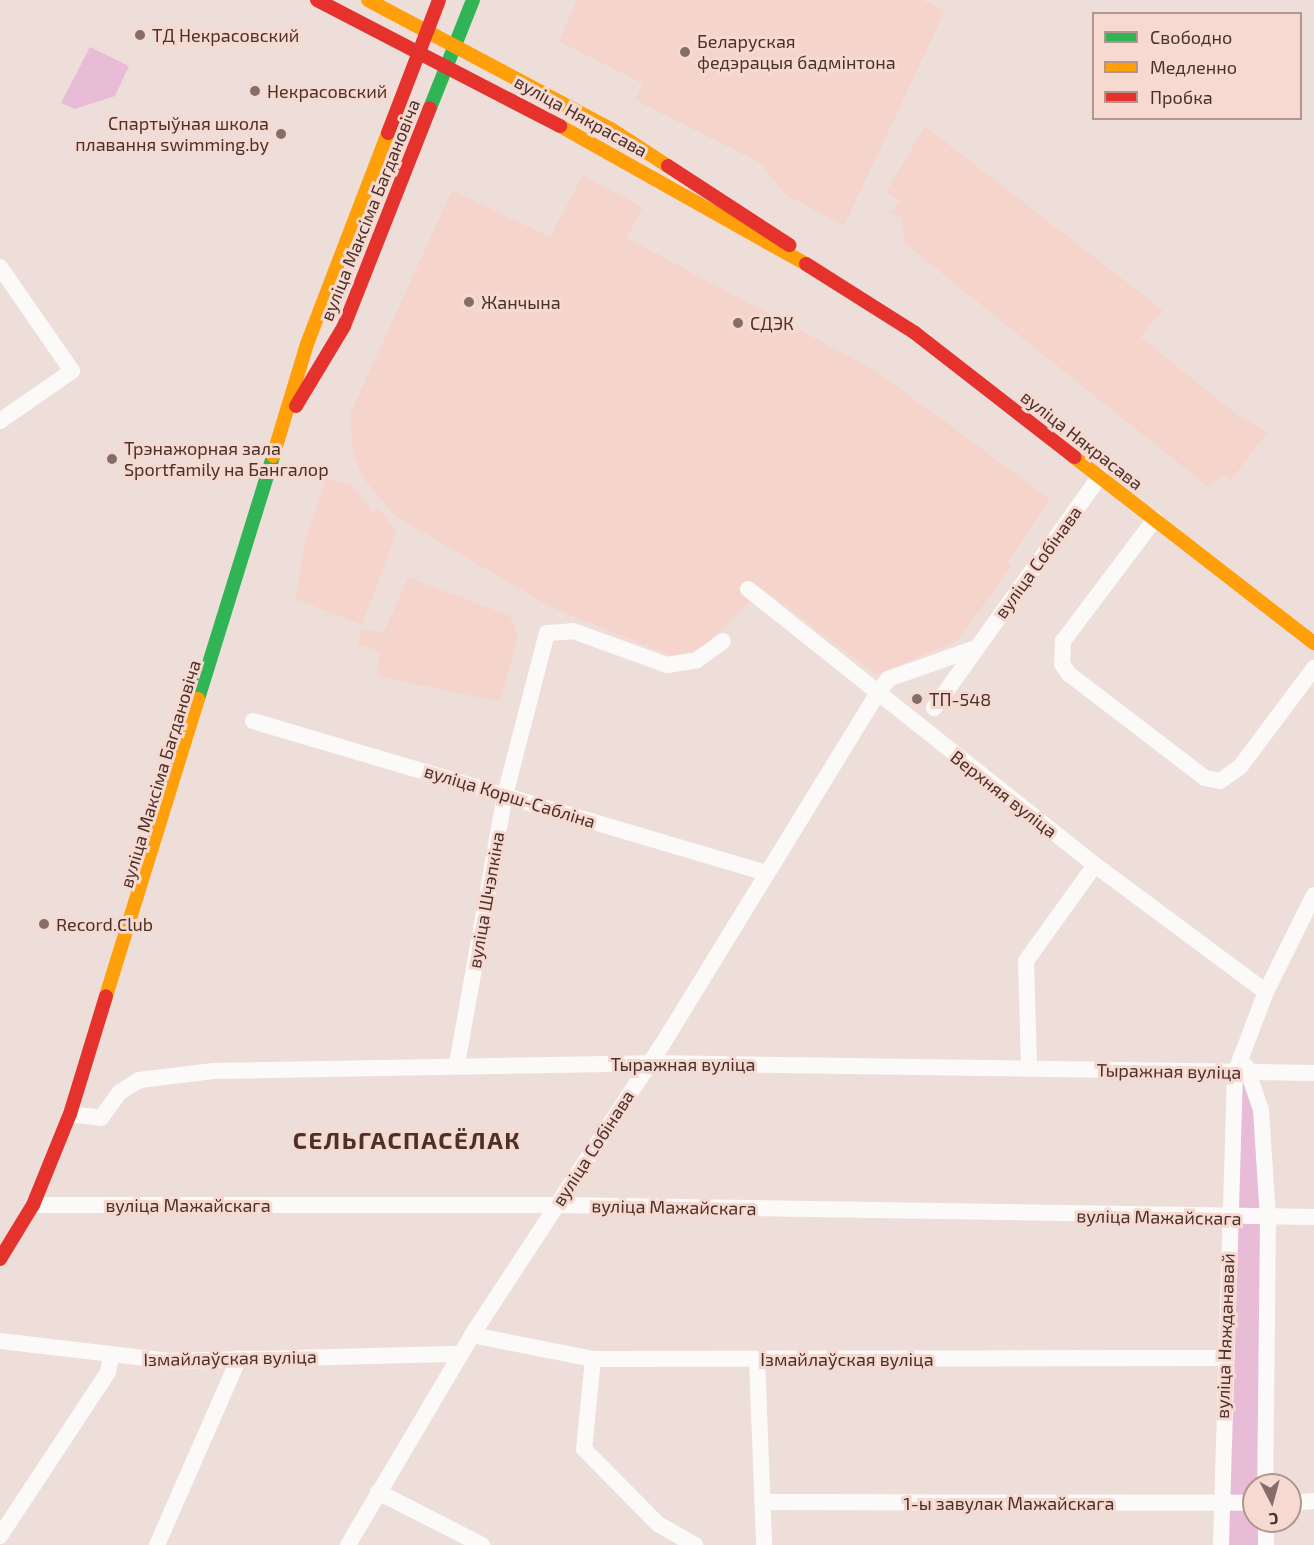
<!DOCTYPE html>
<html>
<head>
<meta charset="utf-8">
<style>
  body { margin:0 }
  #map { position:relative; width:1314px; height:1545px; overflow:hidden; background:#eededa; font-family:"Exo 2",sans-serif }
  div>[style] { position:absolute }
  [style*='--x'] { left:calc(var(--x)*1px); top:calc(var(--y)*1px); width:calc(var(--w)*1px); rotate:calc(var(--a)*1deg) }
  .built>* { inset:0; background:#f5d5cb }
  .green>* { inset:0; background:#e8bcd6 }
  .street>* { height:16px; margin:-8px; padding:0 8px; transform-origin:8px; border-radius:8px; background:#fcfaf9 }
  .fast>* { height:14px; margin:-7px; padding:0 7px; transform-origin:7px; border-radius:7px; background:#30b455 }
  .slow>* { height:14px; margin:-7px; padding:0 7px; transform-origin:7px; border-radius:7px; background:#ff9f0a }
  .jam>* { height:14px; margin:-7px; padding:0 7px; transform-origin:7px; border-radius:7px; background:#e5322d }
  .dots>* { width:16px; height:16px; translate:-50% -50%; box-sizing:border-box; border:3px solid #f6dad2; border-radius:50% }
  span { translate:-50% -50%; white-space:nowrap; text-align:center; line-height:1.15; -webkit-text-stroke:6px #f6dad2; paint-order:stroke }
  .poi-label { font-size:18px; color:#4b3129 }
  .left { translate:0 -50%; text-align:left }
  .right { translate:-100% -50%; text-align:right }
  .street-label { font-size:18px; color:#4b3129 }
  .district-label { font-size:24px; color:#4b3129; font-weight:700; letter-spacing:1.5px }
  .legend { position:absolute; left:1092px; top:12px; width:210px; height:108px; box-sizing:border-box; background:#f6dad2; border:2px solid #b2968e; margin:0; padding:8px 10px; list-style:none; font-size:18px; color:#4b3129 }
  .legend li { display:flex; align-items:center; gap:12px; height:30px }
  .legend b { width:30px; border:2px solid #b2968e }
  .north { position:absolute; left:1242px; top:1473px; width:60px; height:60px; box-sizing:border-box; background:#f6dad2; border:2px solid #b2968e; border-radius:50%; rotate:174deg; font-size:16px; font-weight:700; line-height:24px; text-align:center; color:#4b3129 }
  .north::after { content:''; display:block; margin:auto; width:21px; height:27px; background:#846e67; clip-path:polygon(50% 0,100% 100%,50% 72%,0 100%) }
</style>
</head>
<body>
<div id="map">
  <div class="built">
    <i style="clip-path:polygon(577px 0,923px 0,945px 11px,844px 226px,786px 195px,759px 162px,635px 100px,643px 84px,559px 41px)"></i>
    <i style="clip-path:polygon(925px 126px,1163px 310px,1141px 337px,1239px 416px,1268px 432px,1231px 480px,1224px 475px,1207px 486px,905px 244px,902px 218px,891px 212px,900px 200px,886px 192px)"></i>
    <i style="clip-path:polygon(583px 175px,643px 207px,627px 238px,875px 370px,1050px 499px,1008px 562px,1012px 566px,957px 641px,876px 675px,763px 589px,703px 648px,672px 656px,553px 608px,396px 517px,366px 482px,353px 455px,350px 414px,452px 190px,550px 237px)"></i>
    <i style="clip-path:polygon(326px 478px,352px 485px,373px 513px,378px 507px,397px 532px,362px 625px,295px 599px,305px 542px)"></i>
    <i style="clip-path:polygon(408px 577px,510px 616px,518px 637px,500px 702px,377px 676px,380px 651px,357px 645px,362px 629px,384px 632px)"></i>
  </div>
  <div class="green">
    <i style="clip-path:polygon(90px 47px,129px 66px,115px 96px,75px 109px,61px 103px)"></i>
    <i style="clip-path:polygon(1253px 1079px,1259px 1096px,1265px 1485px,1254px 1485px,1254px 1521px,1266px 1521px,1266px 1545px,1221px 1545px,1235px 1080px)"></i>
  </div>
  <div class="street">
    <i style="--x:0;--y:267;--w:126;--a:55.3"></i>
    <i style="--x:72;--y:371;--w:88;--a:145.2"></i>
    <i style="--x:1155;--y:519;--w:153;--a:127"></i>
    <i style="--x:1063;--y:641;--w:23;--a:92"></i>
    <i style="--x:1062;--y:664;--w:12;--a:55"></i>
    <i style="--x:1069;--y:674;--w:171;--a:37.4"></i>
    <i style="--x:1205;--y:778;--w:15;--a:11"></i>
    <i style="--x:1220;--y:781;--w:24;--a:-35"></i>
    <i style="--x:1240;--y:767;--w:124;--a:-53.2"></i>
    <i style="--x:748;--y:589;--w:443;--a:38.5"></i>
    <i style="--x:1095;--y:865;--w:213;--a:36.6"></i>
    <i style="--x:934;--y:708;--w:285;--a:-54.4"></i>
    <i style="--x:253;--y:721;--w:535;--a:16.5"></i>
    <i style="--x:457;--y:1064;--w:273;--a:-79.9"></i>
    <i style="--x:505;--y:795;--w:167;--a:-75.5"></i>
    <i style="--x:547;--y:633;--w:26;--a:-4"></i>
    <i style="--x:573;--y:631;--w:100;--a:19.9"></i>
    <i style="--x:667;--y:665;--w:30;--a:-9"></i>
    <i style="--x:697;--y:660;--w:32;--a:-36"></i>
    <i style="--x:1246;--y:1066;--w:46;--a:71.2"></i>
    <i style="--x:1261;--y:1110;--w:108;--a:86.3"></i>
    <i style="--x:1268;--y:1218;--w:267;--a:90.6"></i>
    <i style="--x:1029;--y:1067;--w:106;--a:-91.6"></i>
    <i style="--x:1026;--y:961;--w:118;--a:-54.3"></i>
    <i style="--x:70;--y:1114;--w:31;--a:7"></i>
    <i style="--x:101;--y:1118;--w:32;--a:-54"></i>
    <i style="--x:120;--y:1092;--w:22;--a:-32"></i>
    <i style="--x:139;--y:1080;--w:75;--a:-6.9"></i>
    <i style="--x:213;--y:1071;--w:437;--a:-1"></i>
    <i style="--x:650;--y:1063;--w:664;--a:0.86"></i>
    <i style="--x:33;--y:1205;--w:523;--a:0"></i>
    <i style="--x:556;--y:1205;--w:758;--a:0.91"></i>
    <i style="--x:472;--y:1335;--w:123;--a:11.2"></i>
    <i style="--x:593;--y:1359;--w:631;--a:-0.09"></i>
    <i style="--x:0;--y:1341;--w:170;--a:6.7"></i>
    <i style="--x:169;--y:1361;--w:292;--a:-1.4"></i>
    <i style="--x:593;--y:1359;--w:90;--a:95.7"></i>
    <i style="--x:584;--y:1449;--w:105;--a:45.4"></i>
    <i style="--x:658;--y:1524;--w:43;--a:29.6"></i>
    <i style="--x:757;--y:1359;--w:186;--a:87.8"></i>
    <i style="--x:378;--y:1492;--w:117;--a:27"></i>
    <i style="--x:765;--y:1502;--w:489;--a:0.1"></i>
    <i style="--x:1290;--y:1503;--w:24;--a:-5"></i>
    <i style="--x:1266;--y:1521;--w:24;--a:90"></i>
    <i style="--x:0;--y:1536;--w:196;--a:-56.6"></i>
    <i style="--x:108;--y:1372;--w:14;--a:-78"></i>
    <i style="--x:157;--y:1545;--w:204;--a:-66.3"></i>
    <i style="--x:348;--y:1545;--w:244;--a:-59.4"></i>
    <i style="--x:472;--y:1335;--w:347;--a:-56.8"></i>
    <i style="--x:662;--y:1045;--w:413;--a:-58.5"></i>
    <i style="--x:878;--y:693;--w:17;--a:-54"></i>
    <i style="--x:888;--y:679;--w:93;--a:-19.4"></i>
    <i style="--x:1221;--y:1545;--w:472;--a:-88.3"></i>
    <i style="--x:1235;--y:1073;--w:87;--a:-69.1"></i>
    <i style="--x:1266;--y:992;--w:108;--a:-63.7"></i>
  </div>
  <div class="fast">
    <i style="--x:430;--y:108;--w:116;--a:-68.3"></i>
    <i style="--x:198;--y:699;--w:254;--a:-72.8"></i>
  </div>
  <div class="slow">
    <i style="--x:368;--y:0;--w:275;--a:28"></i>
    <i style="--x:611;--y:129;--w:68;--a:33"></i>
    <i style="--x:560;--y:126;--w:282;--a:29.3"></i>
    <i style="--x:273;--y:456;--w:117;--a:-73.1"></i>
    <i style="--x:307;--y:344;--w:226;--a:-69"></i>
    <i style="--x:1074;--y:457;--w:304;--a:37.8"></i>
    <i style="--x:106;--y:996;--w:311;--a:-72.8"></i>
  </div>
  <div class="jam">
    <i style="--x:317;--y:0;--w:274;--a:27.4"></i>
    <i style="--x:388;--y:133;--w:142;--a:-69"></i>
    <i style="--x:668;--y:166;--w:145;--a:33.1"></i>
    <i style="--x:806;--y:264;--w:129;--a:32.3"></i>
    <i style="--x:915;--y:333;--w:202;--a:37.9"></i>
    <i style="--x:296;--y:406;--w:93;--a:-59"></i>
    <i style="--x:344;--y:326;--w:234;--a:-68.5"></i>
    <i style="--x:0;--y:1259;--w:63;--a:-58.6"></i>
    <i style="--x:33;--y:1205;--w:98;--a:-67.9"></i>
    <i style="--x:70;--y:1114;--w:123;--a:-73"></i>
  </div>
  <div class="dots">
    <i style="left:140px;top:35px;background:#846e67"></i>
    <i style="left:685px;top:52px;background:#846e67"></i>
    <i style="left:255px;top:91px;background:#846e67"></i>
    <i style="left:281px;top:134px;background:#846e67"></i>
    <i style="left:469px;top:302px;background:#846e67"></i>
    <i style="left:738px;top:323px;background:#846e67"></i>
    <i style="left:112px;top:459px;background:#846e67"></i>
    <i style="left:917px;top:699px;background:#846e67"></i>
    <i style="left:44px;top:924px;background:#846e67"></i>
  </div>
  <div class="poi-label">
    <span class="left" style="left:152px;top:35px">ТД Некрасовский</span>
    <span class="left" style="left:697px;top:52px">Беларуская<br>федэрацыя бадмінтона</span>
    <span class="left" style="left:267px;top:91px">Некрасовский</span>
    <span class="right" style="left:269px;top:134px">Спартыўная школа<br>плавання swimming.by</span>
    <span class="left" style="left:481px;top:302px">Жанчына</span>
    <span class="left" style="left:750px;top:323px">СДЭК</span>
    <span class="left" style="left:124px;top:459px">Трэнажорная зала<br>Sportfamily на Бангалор</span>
    <span class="left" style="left:929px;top:699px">ТП-548</span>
    <span class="left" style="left:56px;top:924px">Record.Club</span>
  </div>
  <div class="street-label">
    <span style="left:581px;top:116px;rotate:29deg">вуліца Някрасава</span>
    <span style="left:370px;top:210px;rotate:-68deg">вуліца Максіма Багдановіча</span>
    <span style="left:1082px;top:440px;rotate:38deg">вуліца Някрасава</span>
    <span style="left:1038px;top:562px;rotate:-54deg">вуліца Собінава</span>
    <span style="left:160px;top:774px;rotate:-73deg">вуліца Максіма Багдановіча</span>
    <span style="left:1004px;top:794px;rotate:38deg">Верхняя вуліца</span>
    <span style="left:510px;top:796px;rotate:17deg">вуліца Корш-Сабліна</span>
    <span style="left:486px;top:900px;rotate:-80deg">вуліца Шчэпкіна</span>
    <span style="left:683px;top:1064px">Тыражная вуліца</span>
    <span style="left:1169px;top:1071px;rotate:1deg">Тыражная вуліца</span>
    <span style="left:593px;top:1148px;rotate:-57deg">вуліца Собінава</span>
    <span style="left:188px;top:1205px">вуліца Мажайскага</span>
    <span style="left:674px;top:1207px;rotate:1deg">вуліца Мажайскага</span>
    <span style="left:1159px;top:1217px;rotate:1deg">вуліца Мажайскага</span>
    <span style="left:1225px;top:1336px;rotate:-88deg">вуліца Няжданавай</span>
    <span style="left:230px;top:1358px;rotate:-1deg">Ізмайлаўская вуліца</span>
    <span style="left:847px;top:1359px">Ізмайлаўская вуліца</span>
    <span style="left:1009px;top:1503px">1-ы завулак Мажайскага</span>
  </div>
  <div class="district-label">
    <span style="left:407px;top:1140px">СЕЛЬГАСПАСЁЛАК</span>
  </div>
  <ul class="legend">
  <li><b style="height:8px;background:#30b455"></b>Свободно</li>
  <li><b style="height:8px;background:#ff9f0a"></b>Медленно</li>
  <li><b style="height:8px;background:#e5322d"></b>Пробка</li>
  </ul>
  <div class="north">С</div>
</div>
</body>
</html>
